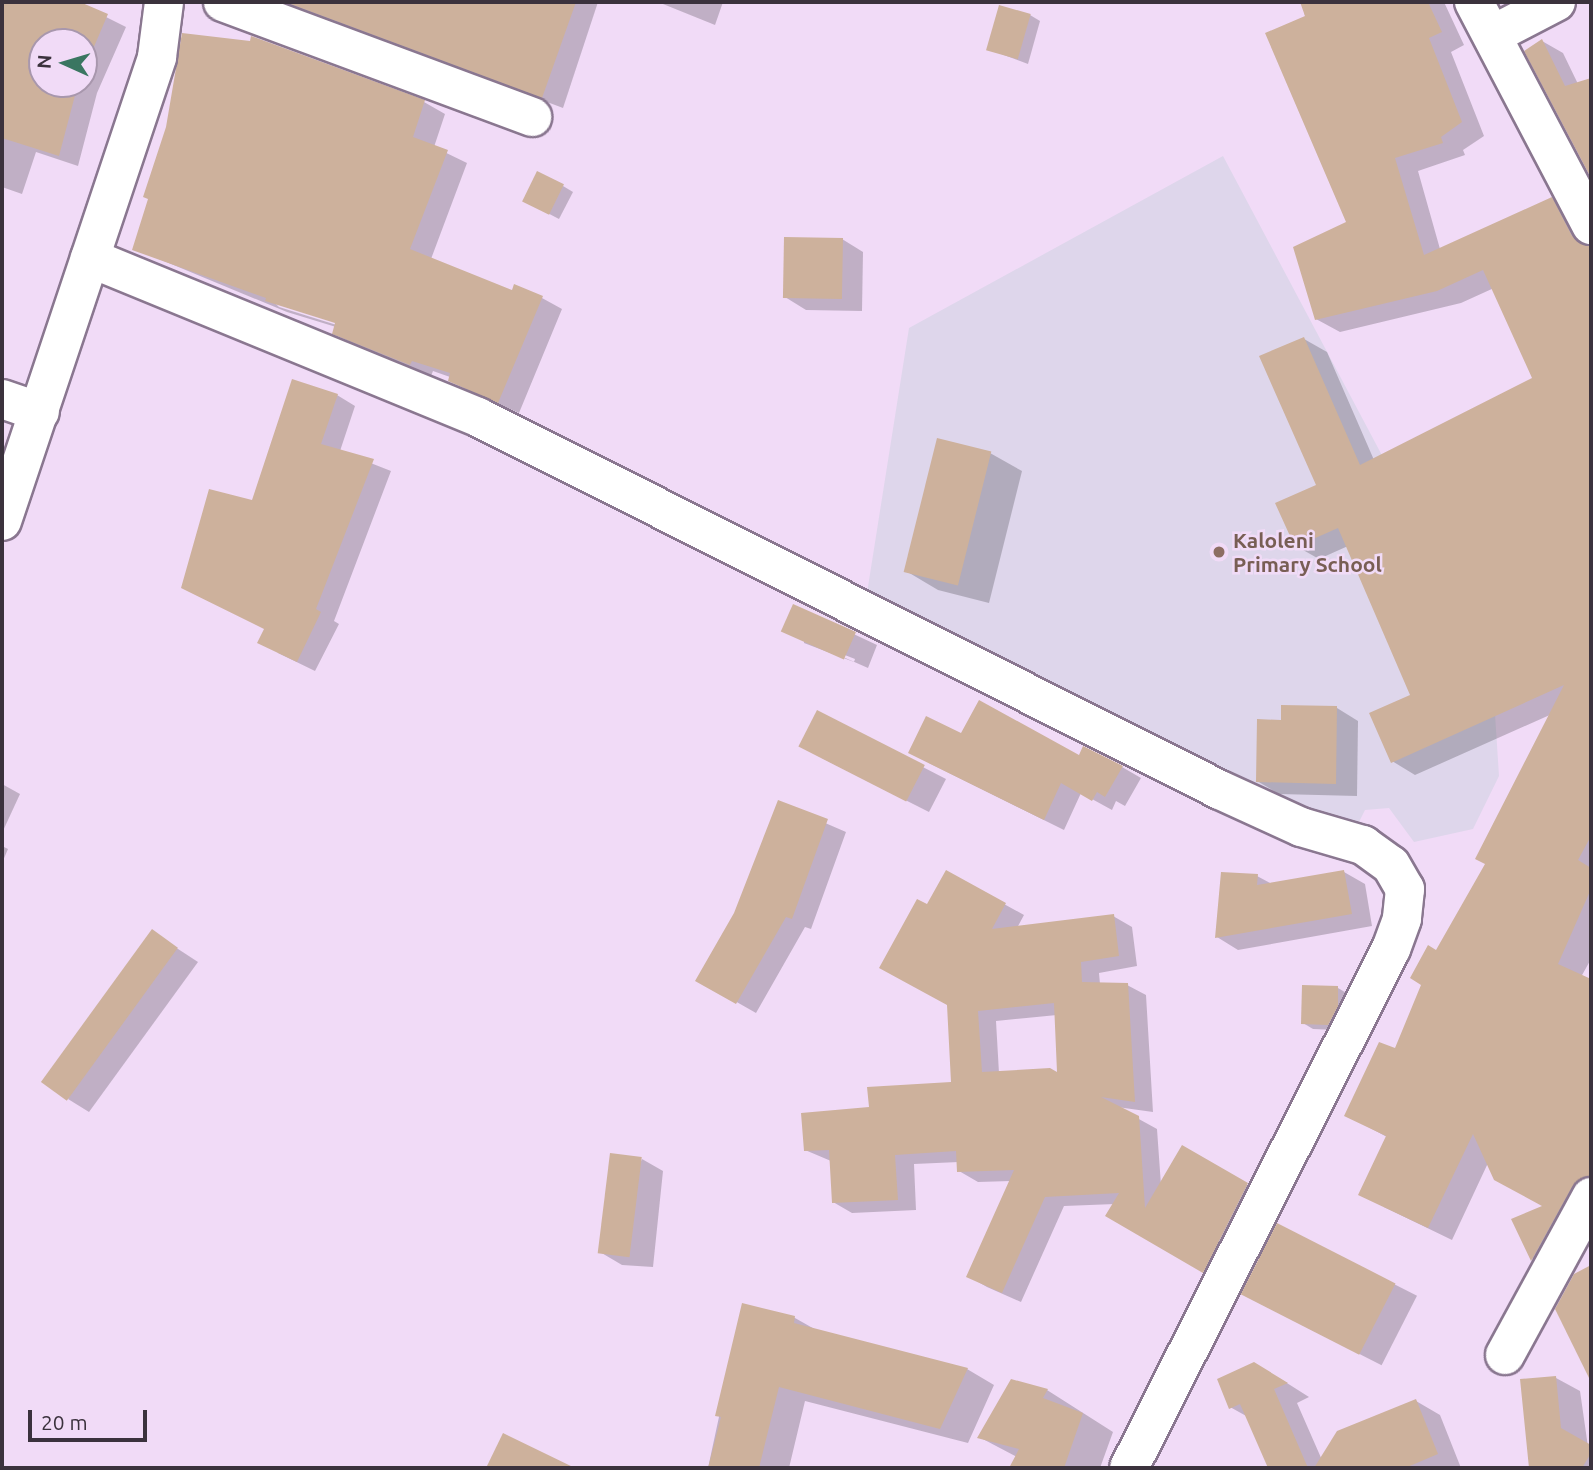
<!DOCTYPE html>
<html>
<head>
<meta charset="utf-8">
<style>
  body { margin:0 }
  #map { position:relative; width:1593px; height:1470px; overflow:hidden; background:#f1dbf7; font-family:Ubuntu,sans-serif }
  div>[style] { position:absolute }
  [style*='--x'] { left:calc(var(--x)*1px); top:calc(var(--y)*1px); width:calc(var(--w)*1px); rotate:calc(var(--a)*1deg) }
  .education>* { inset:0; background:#ded6eb }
  .shadow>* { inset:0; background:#0003; transform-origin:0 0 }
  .building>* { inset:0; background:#cdb19c; transform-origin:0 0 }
  .roads { filter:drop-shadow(2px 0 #8a7790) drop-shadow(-2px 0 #8a7790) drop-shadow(0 2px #8a7790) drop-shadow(0 -2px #8a7790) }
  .minor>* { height:38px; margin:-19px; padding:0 19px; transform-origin:19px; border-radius:19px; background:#fff }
  .dots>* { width:19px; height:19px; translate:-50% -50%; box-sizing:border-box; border:4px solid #f1dbf7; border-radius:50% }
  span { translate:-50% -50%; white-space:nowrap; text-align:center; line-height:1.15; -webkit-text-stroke:5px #f1dbf7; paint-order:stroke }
  .education-label { font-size:21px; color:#785e54; font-weight:700 }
  .left { translate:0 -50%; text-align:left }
  .frame { position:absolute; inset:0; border:4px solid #3b323d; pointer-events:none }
  .north { position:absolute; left:28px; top:28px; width:70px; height:70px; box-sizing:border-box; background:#f1dbf7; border:2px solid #a897ad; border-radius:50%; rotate:274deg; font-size:19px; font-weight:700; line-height:28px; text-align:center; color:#3b323d }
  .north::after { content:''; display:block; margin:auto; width:24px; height:32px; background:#3a7661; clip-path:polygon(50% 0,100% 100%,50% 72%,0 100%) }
  .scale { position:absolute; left:28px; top:1410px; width:119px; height:32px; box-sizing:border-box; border:4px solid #3b323d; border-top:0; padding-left:9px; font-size:21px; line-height:24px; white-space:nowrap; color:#3b323d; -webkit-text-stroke:5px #f1dbf7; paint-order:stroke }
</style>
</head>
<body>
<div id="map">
  <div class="education">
    <i style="clip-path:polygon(1223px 156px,1385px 461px,1494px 698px,1499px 776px,1473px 829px,1414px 842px,1389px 808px,1365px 810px,1355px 830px,1323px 823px,867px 593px,909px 328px)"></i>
  </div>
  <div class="shadow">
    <i style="clip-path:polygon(evenodd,2px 2px,76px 2px,126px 27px,97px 93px,78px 166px,36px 152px,22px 194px,2px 187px,2px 2px,42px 42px,84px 42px,84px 84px,42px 84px,42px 42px)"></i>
    <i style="clip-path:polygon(281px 2px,598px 2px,563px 108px)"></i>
    <i style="clip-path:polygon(658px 2px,723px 2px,715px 25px)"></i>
    <i style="clip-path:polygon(1302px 2px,1444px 2px,1464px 45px,1451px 52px,1484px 136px,1463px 150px,1465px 155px,1418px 171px,1440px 249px,1552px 199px,1575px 212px,1591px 240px,1591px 273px,1585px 276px,1591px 287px,1591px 959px,1581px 977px,1591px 981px,1591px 1206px,1555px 1273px,1533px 1260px,1513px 1220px,1545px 1206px,1488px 1163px,1452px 1240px,1384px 1207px,1387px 1137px,1346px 1115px,1396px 1051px,1437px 952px,1487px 864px,1552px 714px,1415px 775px,1392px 761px,1413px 696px,1348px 546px,1319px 559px,1296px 546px,1318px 486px,1304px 339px,1327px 352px,1374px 460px,1534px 378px,1494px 288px,1461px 303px,1340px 332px,1316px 319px,1349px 223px)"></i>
    <i style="clip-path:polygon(1030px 15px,1040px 21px,1028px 64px,988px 49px)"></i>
    <i style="clip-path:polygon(1542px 41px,1563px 53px,1578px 84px,1591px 80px,1591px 175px,1527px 52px)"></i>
    <i style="clip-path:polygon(evenodd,424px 102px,445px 114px,434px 147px,467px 163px,431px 259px,513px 293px,542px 298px,562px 309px,519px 413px,470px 392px,450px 377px,433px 371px,431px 376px,355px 345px,334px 333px,336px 327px,287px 312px,135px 249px,424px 102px,274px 302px,344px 324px,343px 327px,279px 307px,274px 302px)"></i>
    <i style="clip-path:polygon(563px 186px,573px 192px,559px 219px,534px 206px)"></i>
    <i style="clip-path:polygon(842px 239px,863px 252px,862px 311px,806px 310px,785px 297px)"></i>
    <i style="clip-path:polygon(337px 395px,355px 406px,340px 451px,391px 471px,334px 621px,339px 624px,315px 671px,278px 653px,266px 629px,253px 502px)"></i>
    <i style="clip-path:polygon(990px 453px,1022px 471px,989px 603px,938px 590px,906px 571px)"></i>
    <i style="clip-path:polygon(evenodd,794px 606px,877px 645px,868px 668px,784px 631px,794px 606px,804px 639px,855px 659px,854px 662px,804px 643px,804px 639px)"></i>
    <i style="clip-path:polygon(1337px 708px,1358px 721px,1357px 796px,1279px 794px,1257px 781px,1283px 722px)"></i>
    <i style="clip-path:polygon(818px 713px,946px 779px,929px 812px,822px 758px)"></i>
    <i style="clip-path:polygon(962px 735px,1079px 757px,1122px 767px,1141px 778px,1125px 806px,1116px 801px,1112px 810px,1081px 793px,1064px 830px,929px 763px)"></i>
    <i style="clip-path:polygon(2px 784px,20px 794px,2px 833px)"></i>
    <i style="clip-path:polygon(779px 803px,846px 832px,811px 929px,805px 927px,756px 1013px,698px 980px,736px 914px)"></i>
    <i style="clip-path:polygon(2px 846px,8px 849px,2px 863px)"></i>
    <i style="clip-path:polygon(evenodd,946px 872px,1024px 915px,1017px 928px,1113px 916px,1132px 927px,1137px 966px,1099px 973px,1100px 984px,1127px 985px,1146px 995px,1153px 1112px,1117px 1107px,1157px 1129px,1161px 1185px,1183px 1148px,1266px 1196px,1222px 1282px,1108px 1216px,1115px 1204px,1064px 1206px,1021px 1302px,987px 1287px,968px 1276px,1011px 1181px,978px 1182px,959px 1171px,959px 1162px,914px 1164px,916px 1210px,852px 1213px,833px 1202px,831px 1161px,805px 1150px,871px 1109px,953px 1083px,949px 1004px,928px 907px,946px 872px,1057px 1015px,1059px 1075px,999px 1073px,996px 1021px,1057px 1015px)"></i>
    <i style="clip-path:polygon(1344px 872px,1365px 884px,1372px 926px,1238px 950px,1217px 937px,1257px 876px,1272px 884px)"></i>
    <i style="clip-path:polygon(152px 932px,198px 962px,89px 1112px,68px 1099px)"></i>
    <i style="clip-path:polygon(1338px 988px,1348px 994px,1338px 1030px,1313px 1029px,1303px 1023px)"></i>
    <i style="clip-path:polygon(642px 1159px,663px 1171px,653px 1267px,622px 1265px,600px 1252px)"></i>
    <i style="left:1278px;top:1225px;width:156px;height:78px;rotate:27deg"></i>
    <i style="clip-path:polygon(743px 1305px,795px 1318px,818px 1331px,967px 1369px,994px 1385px,968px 1443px,805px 1401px,789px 1468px,708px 1468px)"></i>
    <i style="clip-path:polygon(1279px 1378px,1309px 1397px,1297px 1403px,1322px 1460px,1416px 1401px,1440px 1415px,1461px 1468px,1270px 1468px,1248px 1417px,1230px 1407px)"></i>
    <i style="clip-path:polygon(1556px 1378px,1580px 1391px,1591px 1468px,1531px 1468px,1522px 1381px)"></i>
    <i style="clip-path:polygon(1012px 1381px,1047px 1390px,1113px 1432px,1100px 1468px,1011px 1468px,1017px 1457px,979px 1437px)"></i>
  </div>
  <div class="building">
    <i style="clip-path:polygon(2px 2px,80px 2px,108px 14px,84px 70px,84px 42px,42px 42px,42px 84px,78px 84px,59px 156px,2px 138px)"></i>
    <i style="clip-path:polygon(285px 2px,576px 2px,542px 98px)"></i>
    <i style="clip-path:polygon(1300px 2px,1428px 2px,1442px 32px,1429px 38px,1462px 122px,1441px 137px,1443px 143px,1395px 158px,1424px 255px,1552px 197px,1572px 236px,1591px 247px,1591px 836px,1578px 860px,1591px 868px,1591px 889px,1558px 964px,1591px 979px,1591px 1175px,1572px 1187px,1531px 1261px,1511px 1219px,1542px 1206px,1494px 1180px,1473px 1134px,1428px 1228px,1358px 1195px,1386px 1136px,1344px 1116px,1379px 1042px,1395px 1048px,1421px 985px,1410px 978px,1428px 945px,1436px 950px,1485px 864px,1475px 859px,1564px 685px,1391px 763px,1369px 713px,1410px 695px,1338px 528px,1295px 547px,1275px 503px,1316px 485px,1259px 356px,1304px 337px,1360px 465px,1532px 378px,1483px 270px,1437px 291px,1315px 320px,1293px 247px,1346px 222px,1265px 33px,1305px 16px)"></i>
    <i style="left:999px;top:5px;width:33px;height:47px;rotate:16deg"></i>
    <i style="clip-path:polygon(182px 33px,250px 41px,251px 36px,425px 100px,413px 137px,448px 150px,410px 249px,512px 290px,514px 284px,543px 296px,498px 403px,448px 381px,450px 373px,412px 361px,410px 365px,332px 334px,335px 323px,265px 301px,266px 298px,132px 250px,148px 199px,143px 197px,166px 127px)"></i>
    <i style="clip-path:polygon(1542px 39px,1565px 86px,1591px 78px,1591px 178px,1524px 51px)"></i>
    <i style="left:537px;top:171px;width:30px;height:34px;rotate:26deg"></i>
    <i style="left:784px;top:237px;width:59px;height:61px;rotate:1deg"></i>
    <i style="clip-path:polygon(292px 379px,338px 394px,321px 444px,374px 459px,316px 609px,321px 612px,297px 662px,257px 643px,264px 629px,181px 588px,209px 489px,252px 500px)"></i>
    <i style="left:937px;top:438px;width:56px;height:138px;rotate:14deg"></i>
    <i style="left:793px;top:604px;width:69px;height:30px;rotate:24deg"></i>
    <i style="clip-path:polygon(979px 700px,1079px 755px,1083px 746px,1123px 766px,1105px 797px,1097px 792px,1092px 801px,1061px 783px,1044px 820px,908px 753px,926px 716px,961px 733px)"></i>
    <i style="clip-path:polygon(1281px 705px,1337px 706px,1336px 784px,1256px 782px,1257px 719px,1281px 720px)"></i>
    <i style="left:817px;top:710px;width:121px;height:41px;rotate:27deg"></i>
    <i style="clip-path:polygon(778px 800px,828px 819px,792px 919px,786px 917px,736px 1004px,695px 981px,734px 913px)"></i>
    <i style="clip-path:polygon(evenodd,946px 870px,1006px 903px,992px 929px,1114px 914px,1119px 956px,1081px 962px,1082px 982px,1128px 983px,1135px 1102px,1101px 1097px,1139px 1116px,1145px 1208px,1182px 1145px,1248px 1183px,1203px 1273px,1105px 1216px,1119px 1193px,1045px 1197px,1002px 1293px,966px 1277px,1014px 1170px,957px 1172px,956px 1151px,895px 1155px,898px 1200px,832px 1203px,829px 1150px,804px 1151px,801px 1113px,869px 1107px,867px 1087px,951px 1082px,947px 1005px,879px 968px,917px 899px,927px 904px,946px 870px,1054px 1003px,1057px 1072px,1050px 1068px,982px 1072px,978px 1011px,1054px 1003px)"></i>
    <i style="clip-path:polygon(1344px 870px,1352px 914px,1215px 938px,1221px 872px,1258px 874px,1257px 885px)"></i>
    <i style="left:152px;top:929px;width:32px;height:189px;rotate:36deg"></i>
    <i style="clip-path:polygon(1302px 985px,1338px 986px,1338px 1006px,1328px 1025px,1301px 1024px)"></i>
    <i style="left:610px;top:1153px;width:32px;height:101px;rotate:7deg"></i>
    <i style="left:1277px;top:1223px;width:133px;height:80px;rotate:27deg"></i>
    <i style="clip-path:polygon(1591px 1265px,1591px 1382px,1555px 1309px,1574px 1274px)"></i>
    <i style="clip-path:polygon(742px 1303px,795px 1316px,794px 1323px,968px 1368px,940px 1429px,779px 1387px,759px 1468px,708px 1468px,721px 1417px,715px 1416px)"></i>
    <i style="clip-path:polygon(1254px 1362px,1288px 1383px,1274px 1389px,1308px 1468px,1268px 1468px,1240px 1404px,1229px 1409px,1217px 1379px)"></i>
    <i style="clip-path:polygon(1556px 1376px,1561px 1428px,1591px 1445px,1591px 1453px,1582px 1468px,1529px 1468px,1520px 1379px)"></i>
    <i style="clip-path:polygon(1011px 1379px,1048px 1389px,1043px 1398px,1083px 1413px,1064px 1468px,1009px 1468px,1019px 1449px,977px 1438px)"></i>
    <i style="clip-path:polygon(1416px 1399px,1438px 1454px,1405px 1468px,1314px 1468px,1337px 1431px)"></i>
    <i style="clip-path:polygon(503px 1433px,575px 1468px,486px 1468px)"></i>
  </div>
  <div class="roads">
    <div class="minor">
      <i style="--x:223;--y:2;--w:330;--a:20.4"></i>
      <i style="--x:1474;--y:2;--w:252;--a:62.3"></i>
      <i style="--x:1492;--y:35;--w:72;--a:-27.3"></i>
      <i style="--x:90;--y:258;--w:419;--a:22.3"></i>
      <i style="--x:478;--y:417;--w:830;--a:26.69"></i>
      <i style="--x:1220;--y:790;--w:89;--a:24.6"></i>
      <i style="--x:1301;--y:827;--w:65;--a:16.2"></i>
      <i style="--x:1363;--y:845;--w:34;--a:36"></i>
      <i style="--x:1391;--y:865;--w:28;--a:60"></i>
      <i style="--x:1405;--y:889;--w:30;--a:96"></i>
      <i style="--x:1402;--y:919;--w:32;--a:110"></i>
      <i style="--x:1391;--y:949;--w:581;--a:116.79"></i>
      <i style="--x:2;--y:399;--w:40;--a:18.9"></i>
      <i style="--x:2;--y:521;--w:489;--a:-71.5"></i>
      <i style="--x:157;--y:57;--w:55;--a:-82.7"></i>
      <i style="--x:1505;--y:1355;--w:180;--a:-61.4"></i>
    </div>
  </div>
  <div class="dots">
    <i style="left:1219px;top:552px;background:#8d6e63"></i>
  </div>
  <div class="education-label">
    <span class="left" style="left:1233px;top:552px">Kaloleni<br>Primary School</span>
  </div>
  <div class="frame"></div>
  <div class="north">N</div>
  <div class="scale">20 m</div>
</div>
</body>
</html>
